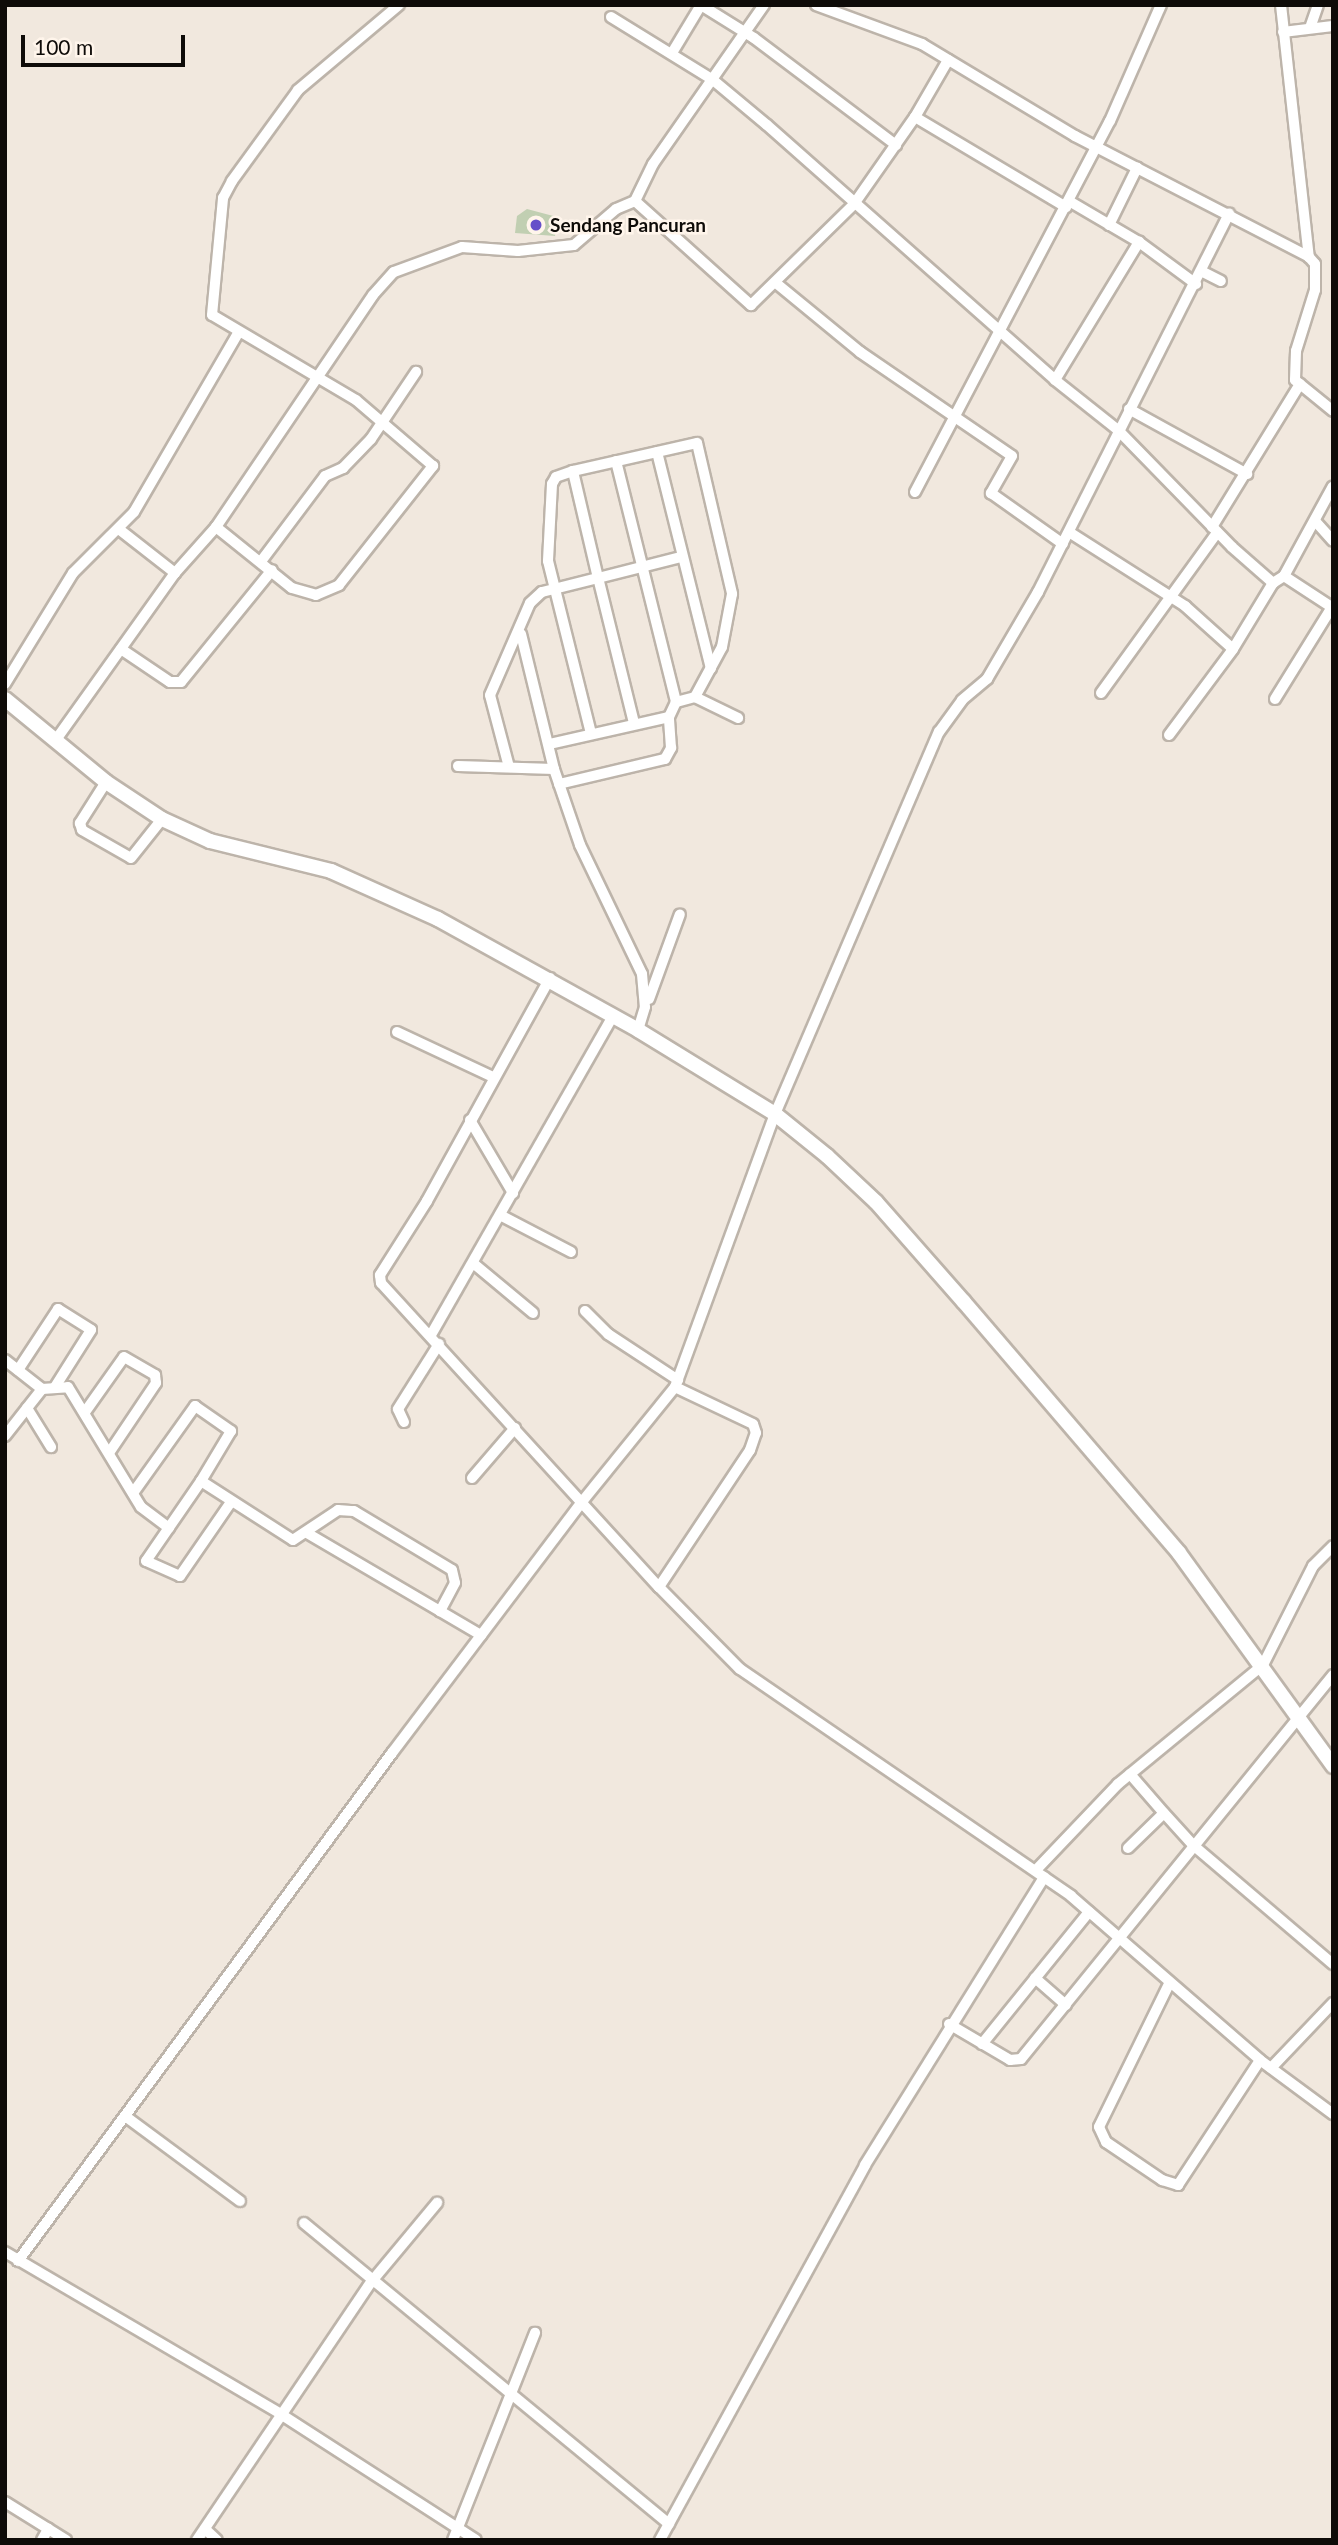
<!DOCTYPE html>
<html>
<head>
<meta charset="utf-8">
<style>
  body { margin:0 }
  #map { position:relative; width:1338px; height:2545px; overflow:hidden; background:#f1e8de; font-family:Lato,sans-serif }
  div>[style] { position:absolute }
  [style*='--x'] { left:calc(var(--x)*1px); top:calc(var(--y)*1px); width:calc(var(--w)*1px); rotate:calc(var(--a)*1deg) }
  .water>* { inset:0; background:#c1cfb2 }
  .roads { filter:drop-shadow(2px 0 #bdb4aa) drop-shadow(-2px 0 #bdb4aa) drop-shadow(0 2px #bdb4aa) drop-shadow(0 -2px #bdb4aa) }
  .street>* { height:10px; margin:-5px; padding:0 5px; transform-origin:5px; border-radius:5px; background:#fff }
  .secondary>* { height:14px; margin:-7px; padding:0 7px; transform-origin:7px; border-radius:7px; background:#fff }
  .dots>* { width:19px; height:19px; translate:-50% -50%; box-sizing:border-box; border:4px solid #fff5eb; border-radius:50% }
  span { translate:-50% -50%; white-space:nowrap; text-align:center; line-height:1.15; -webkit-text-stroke:5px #fff5eb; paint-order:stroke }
  .poi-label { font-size:19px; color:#0e0b08; font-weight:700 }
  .left { translate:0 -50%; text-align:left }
  .frame { position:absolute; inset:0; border:7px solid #0e0b08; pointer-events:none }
  .scale { position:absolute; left:21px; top:35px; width:164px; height:32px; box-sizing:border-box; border:4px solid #0e0b08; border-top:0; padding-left:9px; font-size:21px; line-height:24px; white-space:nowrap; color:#0e0b08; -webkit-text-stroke:5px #fff5eb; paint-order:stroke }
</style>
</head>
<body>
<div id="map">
  <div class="water">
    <i style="clip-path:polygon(527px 209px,557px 217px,555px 236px,515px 233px,517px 216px)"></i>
  </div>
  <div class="roads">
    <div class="street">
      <i style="--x:701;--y:5;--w:62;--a:31.9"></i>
      <i style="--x:754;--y:38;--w:178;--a:37"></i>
      <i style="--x:816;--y:5;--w:113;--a:20.2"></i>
      <i style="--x:922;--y:44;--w:179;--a:31"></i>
      <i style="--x:1075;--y:136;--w:263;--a:27.3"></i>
      <i style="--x:1309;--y:257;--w:9;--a:49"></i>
      <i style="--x:1315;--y:264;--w:26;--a:90"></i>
      <i style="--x:1315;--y:290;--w:64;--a:107.3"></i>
      <i style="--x:1296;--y:351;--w:29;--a:92"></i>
      <i style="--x:1295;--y:380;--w:49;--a:39.2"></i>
      <i style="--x:1281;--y:5;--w:254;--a:83.7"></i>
      <i style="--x:611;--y:17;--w:120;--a:31.7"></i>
      <i style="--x:713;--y:80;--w:70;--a:39.8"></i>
      <i style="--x:767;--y:125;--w:385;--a:41.5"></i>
      <i style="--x:1055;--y:380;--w:80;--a:38.4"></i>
      <i style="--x:1118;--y:430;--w:163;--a:45.7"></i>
      <i style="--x:1232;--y:547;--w:55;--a:41.3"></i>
      <i style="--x:1310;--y:28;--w:24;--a:-71"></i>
      <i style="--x:1283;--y:32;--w:50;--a:-6.8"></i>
      <i style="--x:672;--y:53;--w:56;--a:-58.9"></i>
      <i style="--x:915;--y:117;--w:66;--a:-59.9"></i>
      <i style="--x:635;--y:201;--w:156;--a:41.9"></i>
      <i style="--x:751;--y:305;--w:144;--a:-44.4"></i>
      <i style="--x:854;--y:204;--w:106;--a:-55"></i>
      <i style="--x:915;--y:117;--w:176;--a:30.8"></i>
      <i style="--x:1069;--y:201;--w:81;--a:30.4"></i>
      <i style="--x:1109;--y:225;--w:64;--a:-63.8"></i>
      <i style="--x:1203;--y:272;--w:20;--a:27"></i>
      <i style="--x:776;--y:283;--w:109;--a:39.4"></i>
      <i style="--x:860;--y:352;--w:184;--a:34.4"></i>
      <i style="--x:1012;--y:456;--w:43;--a:119.6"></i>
      <i style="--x:991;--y:493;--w:88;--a:35.3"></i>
      <i style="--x:1055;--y:380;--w:162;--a:-58.7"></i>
      <i style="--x:1139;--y:242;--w:71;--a:36.4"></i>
      <i style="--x:1129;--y:409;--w:135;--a:28.8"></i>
      <i style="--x:657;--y:452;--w:223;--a:76"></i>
      <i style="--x:616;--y:461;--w:248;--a:76"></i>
      <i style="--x:573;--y:471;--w:18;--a:161"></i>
      <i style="--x:556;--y:477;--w:8;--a:120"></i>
      <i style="--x:552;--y:484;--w:77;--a:93"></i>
      <i style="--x:548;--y:561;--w:177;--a:76"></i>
      <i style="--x:915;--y:492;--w:419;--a:-62.3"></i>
      <i style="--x:1110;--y:121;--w:127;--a:-66.3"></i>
      <i style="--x:1316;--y:522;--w:25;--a:48"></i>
      <i style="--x:216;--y:527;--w:97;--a:38.8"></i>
      <i style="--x:292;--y:588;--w:25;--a:16"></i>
      <i style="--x:316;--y:595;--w:25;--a:-23"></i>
      <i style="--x:339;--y:585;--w:152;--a:-51.7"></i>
      <i style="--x:433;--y:466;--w:101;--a:-139.4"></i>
      <i style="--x:356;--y:400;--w:167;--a:-149.4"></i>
      <i style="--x:212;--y:315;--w:118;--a:-84.6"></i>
      <i style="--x:223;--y:198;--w:19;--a:-62"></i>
      <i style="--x:232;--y:181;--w:112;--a:-54"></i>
      <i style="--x:298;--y:90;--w:132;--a:-40.1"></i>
      <i style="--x:1212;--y:527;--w:168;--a:-58.4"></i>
      <i style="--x:120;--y:530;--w:70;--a:38"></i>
      <i style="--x:1069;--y:532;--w:138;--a:32.5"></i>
      <i style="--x:1185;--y:606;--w:64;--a:41.9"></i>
      <i style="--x:262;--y:560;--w:105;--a:-53.1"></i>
      <i style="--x:325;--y:476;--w:20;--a:-24"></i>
      <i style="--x:343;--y:468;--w:40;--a:-46"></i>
      <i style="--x:371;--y:439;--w:81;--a:-56.1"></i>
      <i style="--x:1284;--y:576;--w:102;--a:-61.4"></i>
      <i style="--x:521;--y:634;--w:139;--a:76.3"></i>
      <i style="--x:554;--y:769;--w:80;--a:71.1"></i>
      <i style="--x:580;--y:845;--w:143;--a:64.3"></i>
      <i style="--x:642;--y:974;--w:33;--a:85"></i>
      <i style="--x:645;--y:1007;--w:24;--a:107"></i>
      <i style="--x:121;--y:649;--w:59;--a:34"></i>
      <i style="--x:170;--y:682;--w:11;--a:0"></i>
      <i style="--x:181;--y:682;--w:144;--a:-50.9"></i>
      <i style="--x:5;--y:684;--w:130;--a:-58.5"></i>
      <i style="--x:73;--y:573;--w:86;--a:-45"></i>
      <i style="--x:134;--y:512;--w:207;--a:-59.8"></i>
      <i style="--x:1101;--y:693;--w:198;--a:-54.1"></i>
      <i style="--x:695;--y:697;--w:48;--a:26"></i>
      <i style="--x:1275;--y:699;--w:108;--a:-58.2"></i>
      <i style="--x:634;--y:723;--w:149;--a:-103.9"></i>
      <i style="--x:598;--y:578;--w:86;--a:-14.2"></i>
      <i style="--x:1169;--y:735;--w:107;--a:-53.3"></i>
      <i style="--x:1233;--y:649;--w:77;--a:-58.8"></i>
      <i style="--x:1273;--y:583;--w:13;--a:-32"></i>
      <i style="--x:1284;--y:576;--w:59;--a:33.1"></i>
      <i style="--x:55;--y:741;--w:206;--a:-54.5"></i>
      <i style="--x:175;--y:573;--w:62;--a:-48.3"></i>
      <i style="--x:216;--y:527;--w:280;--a:-55.9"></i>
      <i style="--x:373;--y:295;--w:31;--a:-48"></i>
      <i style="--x:394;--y:272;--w:72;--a:-20.2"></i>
      <i style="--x:462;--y:247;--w:56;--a:4.1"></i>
      <i style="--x:518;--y:251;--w:56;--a:-6.1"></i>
      <i style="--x:574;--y:245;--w:55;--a:-40.6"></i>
      <i style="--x:616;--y:209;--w:21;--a:-23"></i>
      <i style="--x:635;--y:201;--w:41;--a:-64.1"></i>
      <i style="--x:653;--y:164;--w:194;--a:-55.1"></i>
      <i style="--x:458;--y:766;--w:96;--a:1.8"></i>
      <i style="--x:509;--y:767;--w:74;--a:-104.8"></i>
      <i style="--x:490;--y:695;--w:100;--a:-66.5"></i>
      <i style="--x:530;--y:603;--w:16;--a:-43"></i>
      <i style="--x:542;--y:592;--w:58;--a:-14"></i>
      <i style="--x:598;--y:578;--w:110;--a:-103.2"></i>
      <i style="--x:573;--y:471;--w:127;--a:-12.7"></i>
      <i style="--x:697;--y:443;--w:155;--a:76.9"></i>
      <i style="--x:732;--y:594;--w:54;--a:100.7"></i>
      <i style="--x:722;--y:647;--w:57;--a:118.4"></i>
      <i style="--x:695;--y:697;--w:20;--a:165"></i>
      <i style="--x:676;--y:702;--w:17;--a:115"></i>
      <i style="--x:669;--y:717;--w:123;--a:167.3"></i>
      <i style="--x:106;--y:782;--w:49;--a:122.4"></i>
      <i style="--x:80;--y:823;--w:7;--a:74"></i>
      <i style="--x:82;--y:830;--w:56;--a:29.7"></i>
      <i style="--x:131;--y:858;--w:50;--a:-51.5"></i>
      <i style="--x:559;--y:784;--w:109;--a:-13.3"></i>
      <i style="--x:665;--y:759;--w:13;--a:-61"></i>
      <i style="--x:671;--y:748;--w:31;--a:-94"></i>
      <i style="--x:550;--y:978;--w:255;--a:118.9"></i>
      <i style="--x:427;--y:1201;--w:88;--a:122.4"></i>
      <i style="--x:380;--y:1275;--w:8;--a:83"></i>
      <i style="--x:381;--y:1283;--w:412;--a:47.6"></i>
      <i style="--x:659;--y:1587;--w:115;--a:45.4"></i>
      <i style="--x:740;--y:1669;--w:401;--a:34.4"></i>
      <i style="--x:1071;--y:1896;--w:250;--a:40.9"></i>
      <i style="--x:1260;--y:2060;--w:91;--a:36.5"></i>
      <i style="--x:649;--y:999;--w:90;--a:-70"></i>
      <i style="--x:397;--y:1032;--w:106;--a:25.1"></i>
      <i style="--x:470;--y:1120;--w:85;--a:59.5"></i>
      <i style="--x:500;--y:1215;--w:80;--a:27.5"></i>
      <i style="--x:473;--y:1263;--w:78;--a:39.8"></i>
      <i style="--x:585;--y:1311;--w:33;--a:45"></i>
      <i style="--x:608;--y:1334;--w:84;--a:33.3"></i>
      <i style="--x:431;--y:1335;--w:367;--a:-60.3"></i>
      <i style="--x:5;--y:1360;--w:47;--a:38.1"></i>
      <i style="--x:18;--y:1370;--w:73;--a:-56.7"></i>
      <i style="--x:58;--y:1309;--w:39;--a:32"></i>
      <i style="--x:91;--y:1330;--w:67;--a:122.3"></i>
      <i style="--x:27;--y:1408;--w:46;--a:58.4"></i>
      <i style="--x:85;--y:1412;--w:67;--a:-54.7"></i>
      <i style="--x:124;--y:1357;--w:36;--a:30"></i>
      <i style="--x:155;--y:1375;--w:8;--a:83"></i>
      <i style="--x:156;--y:1383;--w:84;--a:123.9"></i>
      <i style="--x:404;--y:1422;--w:14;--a:-115"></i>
      <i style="--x:398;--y:1409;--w:77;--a:-57.8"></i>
      <i style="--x:5;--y:1436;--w:60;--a:-51.8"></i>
      <i style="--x:42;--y:1389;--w:26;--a:-4"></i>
      <i style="--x:68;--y:1387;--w:140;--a:58.7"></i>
      <i style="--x:141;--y:1507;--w:35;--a:37"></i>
      <i style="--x:472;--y:1478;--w:66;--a:-49.3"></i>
      <i style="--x:133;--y:1493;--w:107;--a:-54.5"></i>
      <i style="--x:195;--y:1406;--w:44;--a:34.8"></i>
      <i style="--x:231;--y:1431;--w:58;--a:121"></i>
      <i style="--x:231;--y:1502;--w:90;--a:124.6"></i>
      <i style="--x:180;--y:1576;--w:37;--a:-156"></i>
      <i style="--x:146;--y:1561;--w:97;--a:-55.5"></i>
      <i style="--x:201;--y:1481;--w:109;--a:32.7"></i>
      <i style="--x:293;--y:1540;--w:54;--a:-33.7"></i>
      <i style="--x:338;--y:1510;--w:16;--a:4"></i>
      <i style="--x:354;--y:1511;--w:114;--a:31"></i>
      <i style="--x:452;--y:1570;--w:13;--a:77"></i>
      <i style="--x:455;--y:1583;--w:32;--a:118"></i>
      <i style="--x:307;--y:1533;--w:202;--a:30.4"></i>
      <i style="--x:659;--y:1587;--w:164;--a:-56.4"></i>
      <i style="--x:750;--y:1450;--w:18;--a:-71"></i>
      <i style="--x:756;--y:1433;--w:9;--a:-108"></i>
      <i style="--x:753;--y:1424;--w:86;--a:-154.6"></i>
      <i style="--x:1130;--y:1774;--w:50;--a:49"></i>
      <i style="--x:1128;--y:1848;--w:50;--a:-44.2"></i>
      <i style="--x:1164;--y:1813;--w:43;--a:47.8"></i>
      <i style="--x:1193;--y:1845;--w:184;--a:40.4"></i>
      <i style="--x:1036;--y:1870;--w:119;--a:-46.4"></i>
      <i style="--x:1118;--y:1784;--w:188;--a:-39.4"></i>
      <i style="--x:1263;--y:1665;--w:111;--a:-63.2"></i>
      <i style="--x:1313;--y:1566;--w:28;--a:-45"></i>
      <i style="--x:1035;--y:1978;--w:41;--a:41.1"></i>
      <i style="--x:1169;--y:1984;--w:159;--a:116.1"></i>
      <i style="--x:1099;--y:2127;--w:17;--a:65"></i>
      <i style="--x:1106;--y:2142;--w:68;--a:34.2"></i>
      <i style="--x:1162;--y:2180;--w:17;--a:17"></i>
      <i style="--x:1178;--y:2185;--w:149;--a:-56.7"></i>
      <i style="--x:949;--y:2024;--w:71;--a:30.5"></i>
      <i style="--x:1010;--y:2060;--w:11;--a:-5"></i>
      <i style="--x:1021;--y:2059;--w:495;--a:-50.9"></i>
      <i style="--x:982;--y:2044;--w:170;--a:-51"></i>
      <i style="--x:1271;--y:2068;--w:90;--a:-46.4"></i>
      <i style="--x:125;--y:2116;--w:143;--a:36.5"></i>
      <i style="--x:304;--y:2223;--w:473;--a:39.5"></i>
      <i style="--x:5;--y:2252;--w:318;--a:30.4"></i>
      <i style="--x:279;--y:2413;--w:234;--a:32.8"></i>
      <i style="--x:18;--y:2261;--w:631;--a:-53.64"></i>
      <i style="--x:392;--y:1753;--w:313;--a:-52.9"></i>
      <i style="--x:581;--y:1503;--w:149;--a:-51"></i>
      <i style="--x:675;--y:1387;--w:291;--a:-69.9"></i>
      <i style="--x:775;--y:1114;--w:416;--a:-66.8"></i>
      <i style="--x:939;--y:732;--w:39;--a:-54"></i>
      <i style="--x:962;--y:700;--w:33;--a:-40"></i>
      <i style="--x:987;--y:679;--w:101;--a:-59.6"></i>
      <i style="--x:1038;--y:592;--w:424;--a:-63.2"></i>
      <i style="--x:5;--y:2502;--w:72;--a:31.9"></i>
      <i style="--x:205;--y:2529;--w:16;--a:43"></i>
      <i style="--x:42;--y:2540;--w:13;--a:-61"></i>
      <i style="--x:197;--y:2540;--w:313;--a:-56"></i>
      <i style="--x:372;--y:2281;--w:102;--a:-50.2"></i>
      <i style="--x:453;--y:2540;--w:223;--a:-68.4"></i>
      <i style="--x:660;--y:2540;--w:427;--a:-61.3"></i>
      <i style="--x:865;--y:2165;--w:339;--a:-58.1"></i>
    </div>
    <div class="secondary">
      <i style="--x:5;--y:699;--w:131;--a:39.4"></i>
      <i style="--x:106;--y:782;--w:67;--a:33.5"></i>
      <i style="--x:162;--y:819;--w:53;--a:24.6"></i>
      <i style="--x:210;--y:841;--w:125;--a:13.9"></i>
      <i style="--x:331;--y:871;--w:117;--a:24.2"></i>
      <i style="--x:438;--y:919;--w:229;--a:29"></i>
      <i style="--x:638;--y:1030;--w:161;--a:31.5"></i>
      <i style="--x:775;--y:1114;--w:67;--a:38.9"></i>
      <i style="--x:827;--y:1156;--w:67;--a:43.2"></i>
      <i style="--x:876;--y:1202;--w:133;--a:48.7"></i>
      <i style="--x:964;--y:1302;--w:330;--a:49.4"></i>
      <i style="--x:1179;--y:1553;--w:263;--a:54.1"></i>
    </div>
  </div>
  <div class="dots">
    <i style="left:536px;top:225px;background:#6550c9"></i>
  </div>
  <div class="poi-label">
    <span class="left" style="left:550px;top:225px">Sendang Pancuran</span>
  </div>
  <div class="frame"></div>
  <div class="scale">100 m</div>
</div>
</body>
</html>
